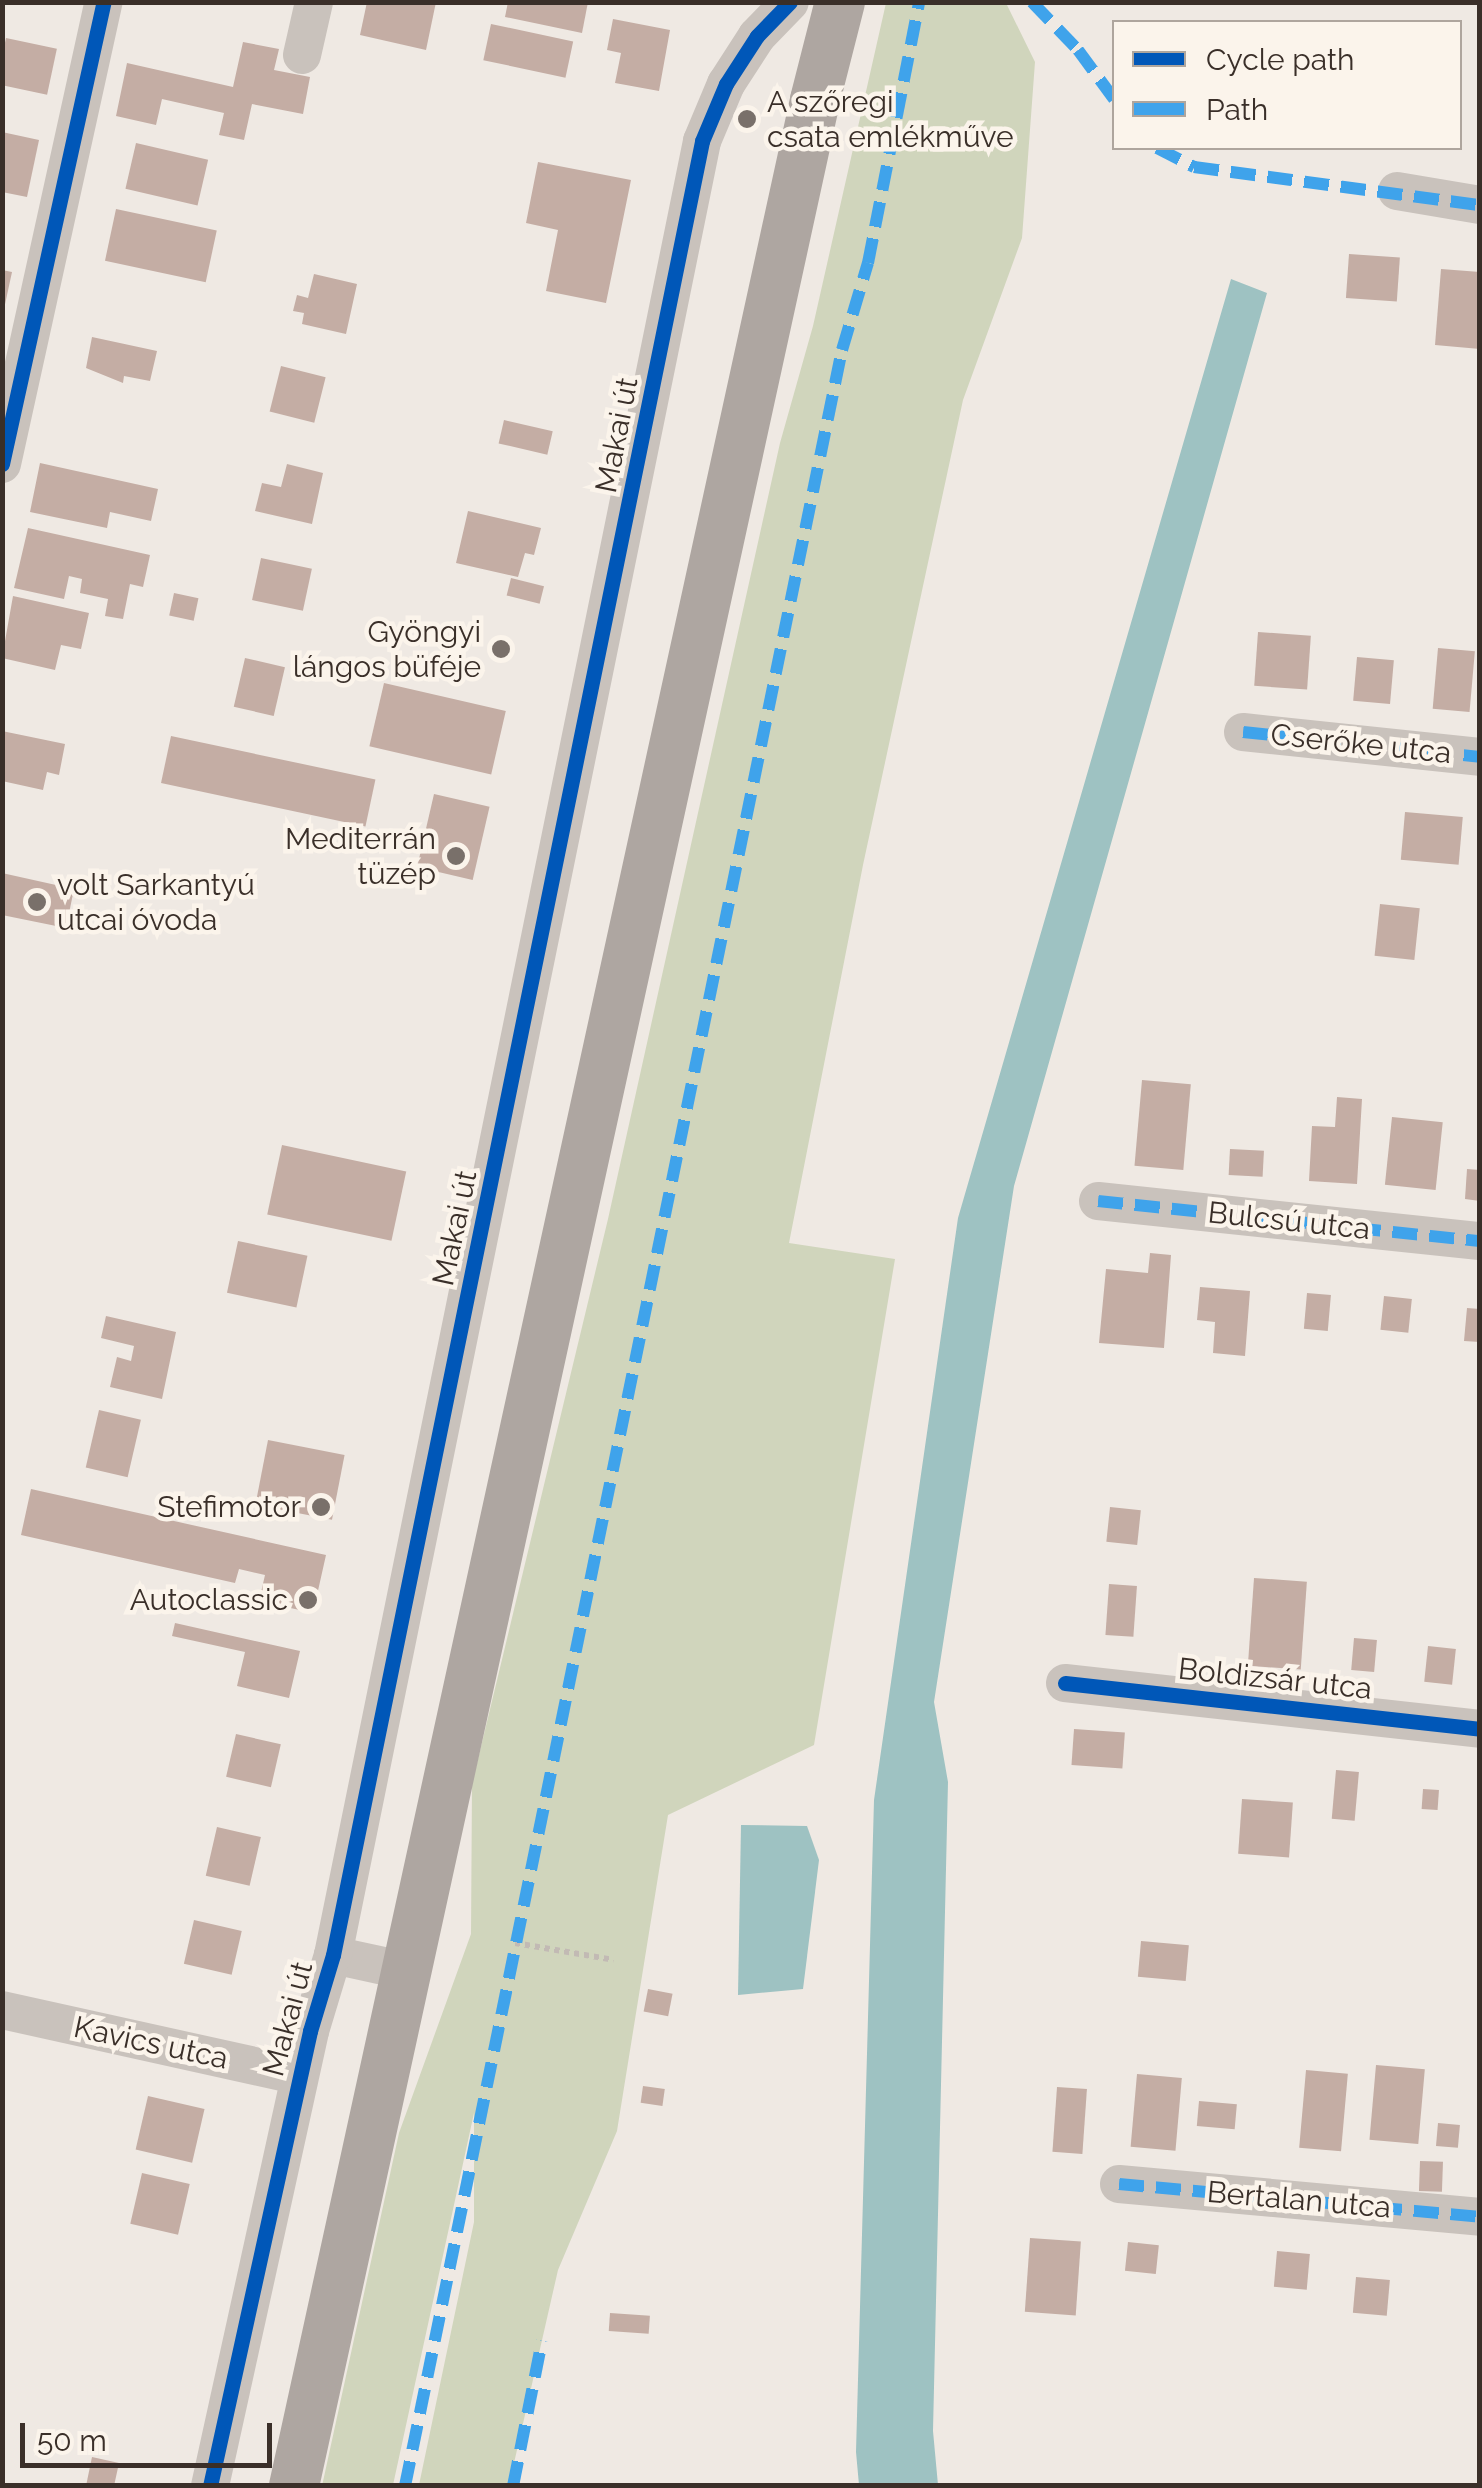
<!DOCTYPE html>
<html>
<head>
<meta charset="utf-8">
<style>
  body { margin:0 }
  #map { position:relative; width:1482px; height:2488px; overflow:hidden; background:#efe9e3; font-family:Raleway,sans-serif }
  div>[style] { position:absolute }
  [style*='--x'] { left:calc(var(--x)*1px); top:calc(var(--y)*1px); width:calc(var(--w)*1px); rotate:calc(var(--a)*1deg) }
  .green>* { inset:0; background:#d0d5bc }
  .water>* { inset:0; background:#9ec2c2 }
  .building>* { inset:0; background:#c4ada4; transform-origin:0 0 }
  .path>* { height:6px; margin-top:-3px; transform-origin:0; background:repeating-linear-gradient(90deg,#c2bab4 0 5px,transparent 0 10px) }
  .minor>* { height:38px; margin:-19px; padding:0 19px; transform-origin:19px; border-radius:19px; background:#c9c2bc }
  .major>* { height:50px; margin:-25px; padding:0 25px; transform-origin:25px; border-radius:25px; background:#aea6a1 }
  .quiet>* { height:12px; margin-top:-6px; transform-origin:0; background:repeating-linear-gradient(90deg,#3fa3eb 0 25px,transparent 0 37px) }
  .cycleway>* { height:15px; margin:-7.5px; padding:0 7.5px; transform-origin:7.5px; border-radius:7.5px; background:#0057b8 }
  .dots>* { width:28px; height:28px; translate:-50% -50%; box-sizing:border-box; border:5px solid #fbf4eb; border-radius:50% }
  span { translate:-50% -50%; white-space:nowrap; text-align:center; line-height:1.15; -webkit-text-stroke:9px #fbf4eb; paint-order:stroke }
  .poi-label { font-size:30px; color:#3a2f29 }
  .left { translate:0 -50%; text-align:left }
  .right { translate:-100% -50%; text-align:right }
  .street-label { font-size:30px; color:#3a2f29 }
  .frame { position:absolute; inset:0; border:5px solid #3a2f29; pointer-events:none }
  .legend { position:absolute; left:1112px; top:20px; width:350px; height:130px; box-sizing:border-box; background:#fbf4eb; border:2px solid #aea59d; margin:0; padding:12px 18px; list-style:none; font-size:30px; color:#3a2f29 }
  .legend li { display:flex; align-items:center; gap:20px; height:50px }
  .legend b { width:50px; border:2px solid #aea59d }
  .scale { position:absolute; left:20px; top:2423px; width:252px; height:45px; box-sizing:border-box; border:5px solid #3a2f29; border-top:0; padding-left:12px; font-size:30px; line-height:35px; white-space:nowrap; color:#3a2f29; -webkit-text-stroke:8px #fbf4eb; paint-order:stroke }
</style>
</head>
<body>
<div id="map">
  <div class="green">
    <i style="clip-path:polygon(886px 3px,1006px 3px,1035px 62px,1022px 238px,963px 400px,863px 865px,789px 1243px,895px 1259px,814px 1745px,668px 1815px,617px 2131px,558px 2270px,509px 2485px,419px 2485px,474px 2222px,474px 2113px,393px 2485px,322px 2486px,399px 2133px,471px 1934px,472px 1784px,608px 1219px,780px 443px,813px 326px)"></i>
  </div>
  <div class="water">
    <i style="clip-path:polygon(1231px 279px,1267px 293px,1014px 1186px,934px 1702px,948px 1782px,933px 2431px,938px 2485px,859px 2485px,856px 2452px,874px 1800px,958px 1218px)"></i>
    <i style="clip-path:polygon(741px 1825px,807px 1826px,819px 1860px,803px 1989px,738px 1995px)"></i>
  </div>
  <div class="building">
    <i style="clip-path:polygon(367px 2px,436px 2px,426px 50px,360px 35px)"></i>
    <i style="clip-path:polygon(508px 2px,588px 2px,582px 33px,505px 17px)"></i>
    <i style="clip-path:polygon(613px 19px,670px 30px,659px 91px,615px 83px,621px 53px,607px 50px)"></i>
    <i style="left:491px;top:24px;width:84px;height:37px;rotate:12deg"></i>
    <i style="left:6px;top:38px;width:52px;height:47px;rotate:12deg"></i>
    <i style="clip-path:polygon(243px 42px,279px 49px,274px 70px,310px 77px,303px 114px,252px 104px,244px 140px,219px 135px,224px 113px,162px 99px,156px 125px,116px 116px,127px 63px,233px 87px)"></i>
    <i style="clip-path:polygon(2px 132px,39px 140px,27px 197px,2px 192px)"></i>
    <i style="left:136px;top:143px;width:74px;height:47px;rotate:13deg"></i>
    <i style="clip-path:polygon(538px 162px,631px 180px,606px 303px,546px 291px,558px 230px,526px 223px)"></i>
    <i style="left:116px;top:209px;width:103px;height:53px;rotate:12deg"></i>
    <i style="left:1349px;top:254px;width:51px;height:44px;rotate:4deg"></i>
    <i style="clip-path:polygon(1441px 269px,1480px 272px,1480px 349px,1435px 345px)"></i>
    <i style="clip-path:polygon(2px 270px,12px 272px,4px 309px,2px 309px)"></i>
    <i style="clip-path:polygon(314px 274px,357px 284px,346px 334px,302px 324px,304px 313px,293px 311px,297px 295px,308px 298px)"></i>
    <i style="clip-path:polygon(92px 337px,157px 351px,150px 381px,124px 376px,123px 383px,86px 368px)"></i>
    <i style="left:281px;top:366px;width:46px;height:47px;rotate:14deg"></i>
    <i style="left:504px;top:420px;width:50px;height:24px;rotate:13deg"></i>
    <i style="clip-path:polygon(40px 463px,158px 489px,151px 521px,110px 512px,107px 528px,30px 512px)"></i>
    <i style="clip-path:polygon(287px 464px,323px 473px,312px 524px,255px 511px,262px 483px,281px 487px)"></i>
    <i style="clip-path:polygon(468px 511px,541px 528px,534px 555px,525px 553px,518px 577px,456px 563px)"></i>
    <i style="clip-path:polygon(28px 528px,150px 555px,143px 587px,130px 584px,123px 619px,105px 616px,108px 599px,80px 593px,82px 579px,69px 576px,64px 599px,14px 588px)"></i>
    <i style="left:261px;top:558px;width:52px;height:43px;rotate:12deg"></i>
    <i style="left:511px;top:578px;width:34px;height:18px;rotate:14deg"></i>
    <i style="left:174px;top:593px;width:25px;height:23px;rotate:12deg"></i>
    <i style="clip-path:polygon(13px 596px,89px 613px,81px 649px,61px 645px,55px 670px,2px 658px)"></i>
    <i style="left:1258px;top:632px;width:53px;height:54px;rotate:4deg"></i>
    <i style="left:1438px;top:648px;width:37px;height:61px;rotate:5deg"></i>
    <i style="left:1357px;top:657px;width:37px;height:44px;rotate:5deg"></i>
    <i style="left:245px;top:658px;width:41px;height:50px;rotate:13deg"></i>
    <i style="left:384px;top:683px;width:125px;height:65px;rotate:13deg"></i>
    <i style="clip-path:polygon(2px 731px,65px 744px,59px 775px,47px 772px,43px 790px,2px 781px)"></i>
    <i style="left:171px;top:736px;width:209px;height:48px;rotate:12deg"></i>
    <i style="left:434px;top:794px;width:57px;height:75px;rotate:13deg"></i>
    <i style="left:1405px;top:812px;width:58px;height:48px;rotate:5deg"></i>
    <i style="clip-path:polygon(2px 873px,74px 889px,66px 928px,2px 915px)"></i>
    <i style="left:1380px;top:904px;width:40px;height:52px;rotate:6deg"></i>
    <i style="left:1142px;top:1080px;width:49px;height:86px;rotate:5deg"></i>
    <i style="clip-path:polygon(1337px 1097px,1362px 1099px,1357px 1184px,1309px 1181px,1312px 1126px,1335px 1127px)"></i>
    <i style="left:1392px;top:1117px;width:51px;height:68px;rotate:6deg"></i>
    <i style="left:282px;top:1145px;width:127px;height:71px;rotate:12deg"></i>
    <i style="left:1230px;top:1149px;width:34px;height:26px;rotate:3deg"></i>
    <i style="clip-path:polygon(1467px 1169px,1480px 1170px,1480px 1201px,1465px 1199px)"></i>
    <i style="left:238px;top:1241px;width:71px;height:53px;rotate:12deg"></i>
    <i style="clip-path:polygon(1150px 1253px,1171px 1255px,1164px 1348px,1099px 1343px,1106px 1269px,1148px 1273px)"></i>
    <i style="clip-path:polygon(1200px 1287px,1250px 1291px,1245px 1356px,1213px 1353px,1215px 1322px,1197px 1320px)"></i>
    <i style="left:1307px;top:1293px;width:24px;height:36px;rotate:5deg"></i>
    <i style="left:1384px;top:1296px;width:28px;height:34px;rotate:6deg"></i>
    <i style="clip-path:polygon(1467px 1308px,1480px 1309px,1480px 1342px,1464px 1341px)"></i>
    <i style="clip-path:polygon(106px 1316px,176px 1332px,162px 1399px,110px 1387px,117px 1357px,131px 1361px,134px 1346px,101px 1338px)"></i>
    <i style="left:99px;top:1410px;width:43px;height:59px;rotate:13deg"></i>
    <i style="left:268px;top:1440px;width:78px;height:66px;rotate:11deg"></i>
    <i style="clip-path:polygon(31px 1489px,326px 1555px,313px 1613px,259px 1601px,265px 1575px,239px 1569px,235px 1583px,21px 1535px)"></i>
    <i style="left:1110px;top:1507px;width:31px;height:35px;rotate:6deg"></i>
    <i style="left:1254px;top:1578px;width:53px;height:88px;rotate:4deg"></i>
    <i style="left:1109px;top:1584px;width:28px;height:51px;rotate:4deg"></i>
    <i style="clip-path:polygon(175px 1623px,300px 1651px,289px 1698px,237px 1686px,245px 1652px,172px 1636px)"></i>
    <i style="left:1354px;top:1638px;width:23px;height:32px;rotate:5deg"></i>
    <i style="left:1428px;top:1646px;width:28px;height:36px;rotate:6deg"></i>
    <i style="left:1074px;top:1729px;width:51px;height:36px;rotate:4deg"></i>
    <i style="left:236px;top:1734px;width:46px;height:44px;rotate:13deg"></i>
    <i style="left:1336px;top:1770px;width:23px;height:49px;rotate:5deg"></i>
    <i style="left:1423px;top:1789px;width:16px;height:20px;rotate:4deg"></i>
    <i style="left:1242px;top:1799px;width:51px;height:55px;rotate:4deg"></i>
    <i style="left:217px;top:1827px;width:45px;height:50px;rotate:13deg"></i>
    <i style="left:194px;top:1920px;width:49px;height:45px;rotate:13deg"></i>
    <i style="left:1141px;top:1941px;width:48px;height:36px;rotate:5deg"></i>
    <i style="left:648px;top:1989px;width:25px;height:23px;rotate:11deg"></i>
    <i style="left:1376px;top:2065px;width:49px;height:75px;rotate:5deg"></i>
    <i style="left:1306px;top:2070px;width:42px;height:78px;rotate:5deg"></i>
    <i style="left:1137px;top:2074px;width:45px;height:73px;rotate:5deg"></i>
    <i style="left:643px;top:2086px;width:22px;height:17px;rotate:8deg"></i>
    <i style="left:1057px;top:2087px;width:30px;height:65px;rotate:4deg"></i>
    <i style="left:148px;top:2096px;width:58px;height:55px;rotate:13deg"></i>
    <i style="left:1199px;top:2101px;width:38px;height:25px;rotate:5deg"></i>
    <i style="left:1438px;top:2123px;width:22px;height:23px;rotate:5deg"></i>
    <i style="left:1420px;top:2161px;width:23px;height:30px;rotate:2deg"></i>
    <i style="left:142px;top:2173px;width:49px;height:52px;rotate:13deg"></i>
    <i style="left:1030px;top:2238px;width:51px;height:74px;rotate:4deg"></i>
    <i style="left:1128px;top:2242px;width:31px;height:29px;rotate:6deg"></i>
    <i style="left:1277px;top:2251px;width:33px;height:36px;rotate:5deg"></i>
    <i style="left:1356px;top:2277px;width:34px;height:36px;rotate:5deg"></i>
    <i style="left:610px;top:2313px;width:40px;height:18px;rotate:4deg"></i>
    <i style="clip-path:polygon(92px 2457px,119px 2463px,114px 2486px,86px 2486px)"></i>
  </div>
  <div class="path">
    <i style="--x:515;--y:1943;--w:100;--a:9.7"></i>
  </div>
  <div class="minor">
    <i style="--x:302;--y:55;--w:54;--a:-77.2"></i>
    <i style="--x:1397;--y:191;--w:84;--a:9.6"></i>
    <i style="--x:2;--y:464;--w:473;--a:-77.6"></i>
    <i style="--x:1243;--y:732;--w:238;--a:6"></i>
    <i style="--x:1098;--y:1201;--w:384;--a:6"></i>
    <i style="--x:1065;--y:1683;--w:418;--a:6.3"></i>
    <i style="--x:333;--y:1955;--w:76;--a:12.2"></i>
    <i style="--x:2;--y:2010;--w:304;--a:12.5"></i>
    <i style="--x:1119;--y:2184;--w:363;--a:5.2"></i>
    <i style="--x:210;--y:2486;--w:466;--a:-77.6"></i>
    <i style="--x:310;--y:2031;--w:79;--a:-73.2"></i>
    <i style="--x:333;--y:1955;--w:1851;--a:-78.5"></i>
    <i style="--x:702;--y:141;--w:62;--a:-67.2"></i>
    <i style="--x:726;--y:84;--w:57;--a:-57.1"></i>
    <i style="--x:757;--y:36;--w:47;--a:-45.9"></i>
  </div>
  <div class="major">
    <i style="--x:294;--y:2486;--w:2442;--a:-77.68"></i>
    <i style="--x:815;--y:100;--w:101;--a:-75.7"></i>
  </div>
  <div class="quiet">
    <i style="--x:1032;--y:2;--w:66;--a:46.2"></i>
    <i style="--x:1078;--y:50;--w:61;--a:53.7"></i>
    <i style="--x:1157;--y:148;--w:42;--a:27.2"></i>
    <i style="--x:1194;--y:167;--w:289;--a:7.6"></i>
    <i style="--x:1243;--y:732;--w:238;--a:6"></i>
    <i style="--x:1098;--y:1201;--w:384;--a:6"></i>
    <i style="--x:1119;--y:2184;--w:363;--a:5.2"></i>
    <i style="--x:405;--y:2486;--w:2180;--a:-78.44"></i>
    <i style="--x:842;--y:350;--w:91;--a:-73.4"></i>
    <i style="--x:868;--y:263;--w:266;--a:-78.9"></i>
    <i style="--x:513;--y:2486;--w:148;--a:-78.7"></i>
  </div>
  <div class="cycleway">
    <i style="--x:2;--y:464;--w:473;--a:-77.6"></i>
    <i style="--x:1065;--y:1683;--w:418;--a:6.3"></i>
    <i style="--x:210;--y:2486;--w:466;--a:-77.6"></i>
    <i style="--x:310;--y:2031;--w:79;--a:-73.2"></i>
    <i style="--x:333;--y:1955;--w:1851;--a:-78.5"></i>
    <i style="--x:702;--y:141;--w:62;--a:-67.2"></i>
    <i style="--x:726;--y:84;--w:57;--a:-57.1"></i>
    <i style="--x:757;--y:36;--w:47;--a:-45.9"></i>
  </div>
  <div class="dots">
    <i style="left:747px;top:119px;background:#79706a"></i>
    <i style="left:501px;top:649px;background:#79706a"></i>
    <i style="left:456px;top:856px;background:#79706a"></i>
    <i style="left:37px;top:902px;background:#79706a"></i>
    <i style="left:321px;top:1507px;background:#79706a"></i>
    <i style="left:308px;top:1600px;background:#79706a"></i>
  </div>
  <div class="poi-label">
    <span class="left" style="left:767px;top:119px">A szőregi<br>csata emlékműve</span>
    <span class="right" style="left:481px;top:649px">Gyöngyi<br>lángos büféje</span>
    <span class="right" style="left:436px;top:856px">Mediterrán<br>tüzép</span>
    <span class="left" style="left:57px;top:902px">volt Sarkantyú<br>utcai óvoda</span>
    <span class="right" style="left:301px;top:1507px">Stefimotor</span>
    <span class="right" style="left:288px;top:1600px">Autoclassic</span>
  </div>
  <div class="street-label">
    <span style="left:617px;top:435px;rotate:-79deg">Makai út</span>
    <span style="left:1361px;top:744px;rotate:6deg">Cserőke utca</span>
    <span style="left:1289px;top:1221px;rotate:6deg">Bulcsú utca</span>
    <span style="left:455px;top:1228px;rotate:-78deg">Makai út</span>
    <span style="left:1275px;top:1679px;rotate:6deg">Boldizsár utca</span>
    <span style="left:288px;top:2019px;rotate:-75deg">Makai út</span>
    <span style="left:151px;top:2043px;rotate:12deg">Kavics utca</span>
    <span style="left:1299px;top:2200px;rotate:5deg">Bertalan utca</span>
  </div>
  <div class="frame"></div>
  <ul class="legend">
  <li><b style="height:12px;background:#0057b8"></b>Cycle path</li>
  <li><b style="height:12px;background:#3fa3eb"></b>Path</li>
  </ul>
  <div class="scale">50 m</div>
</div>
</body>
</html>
